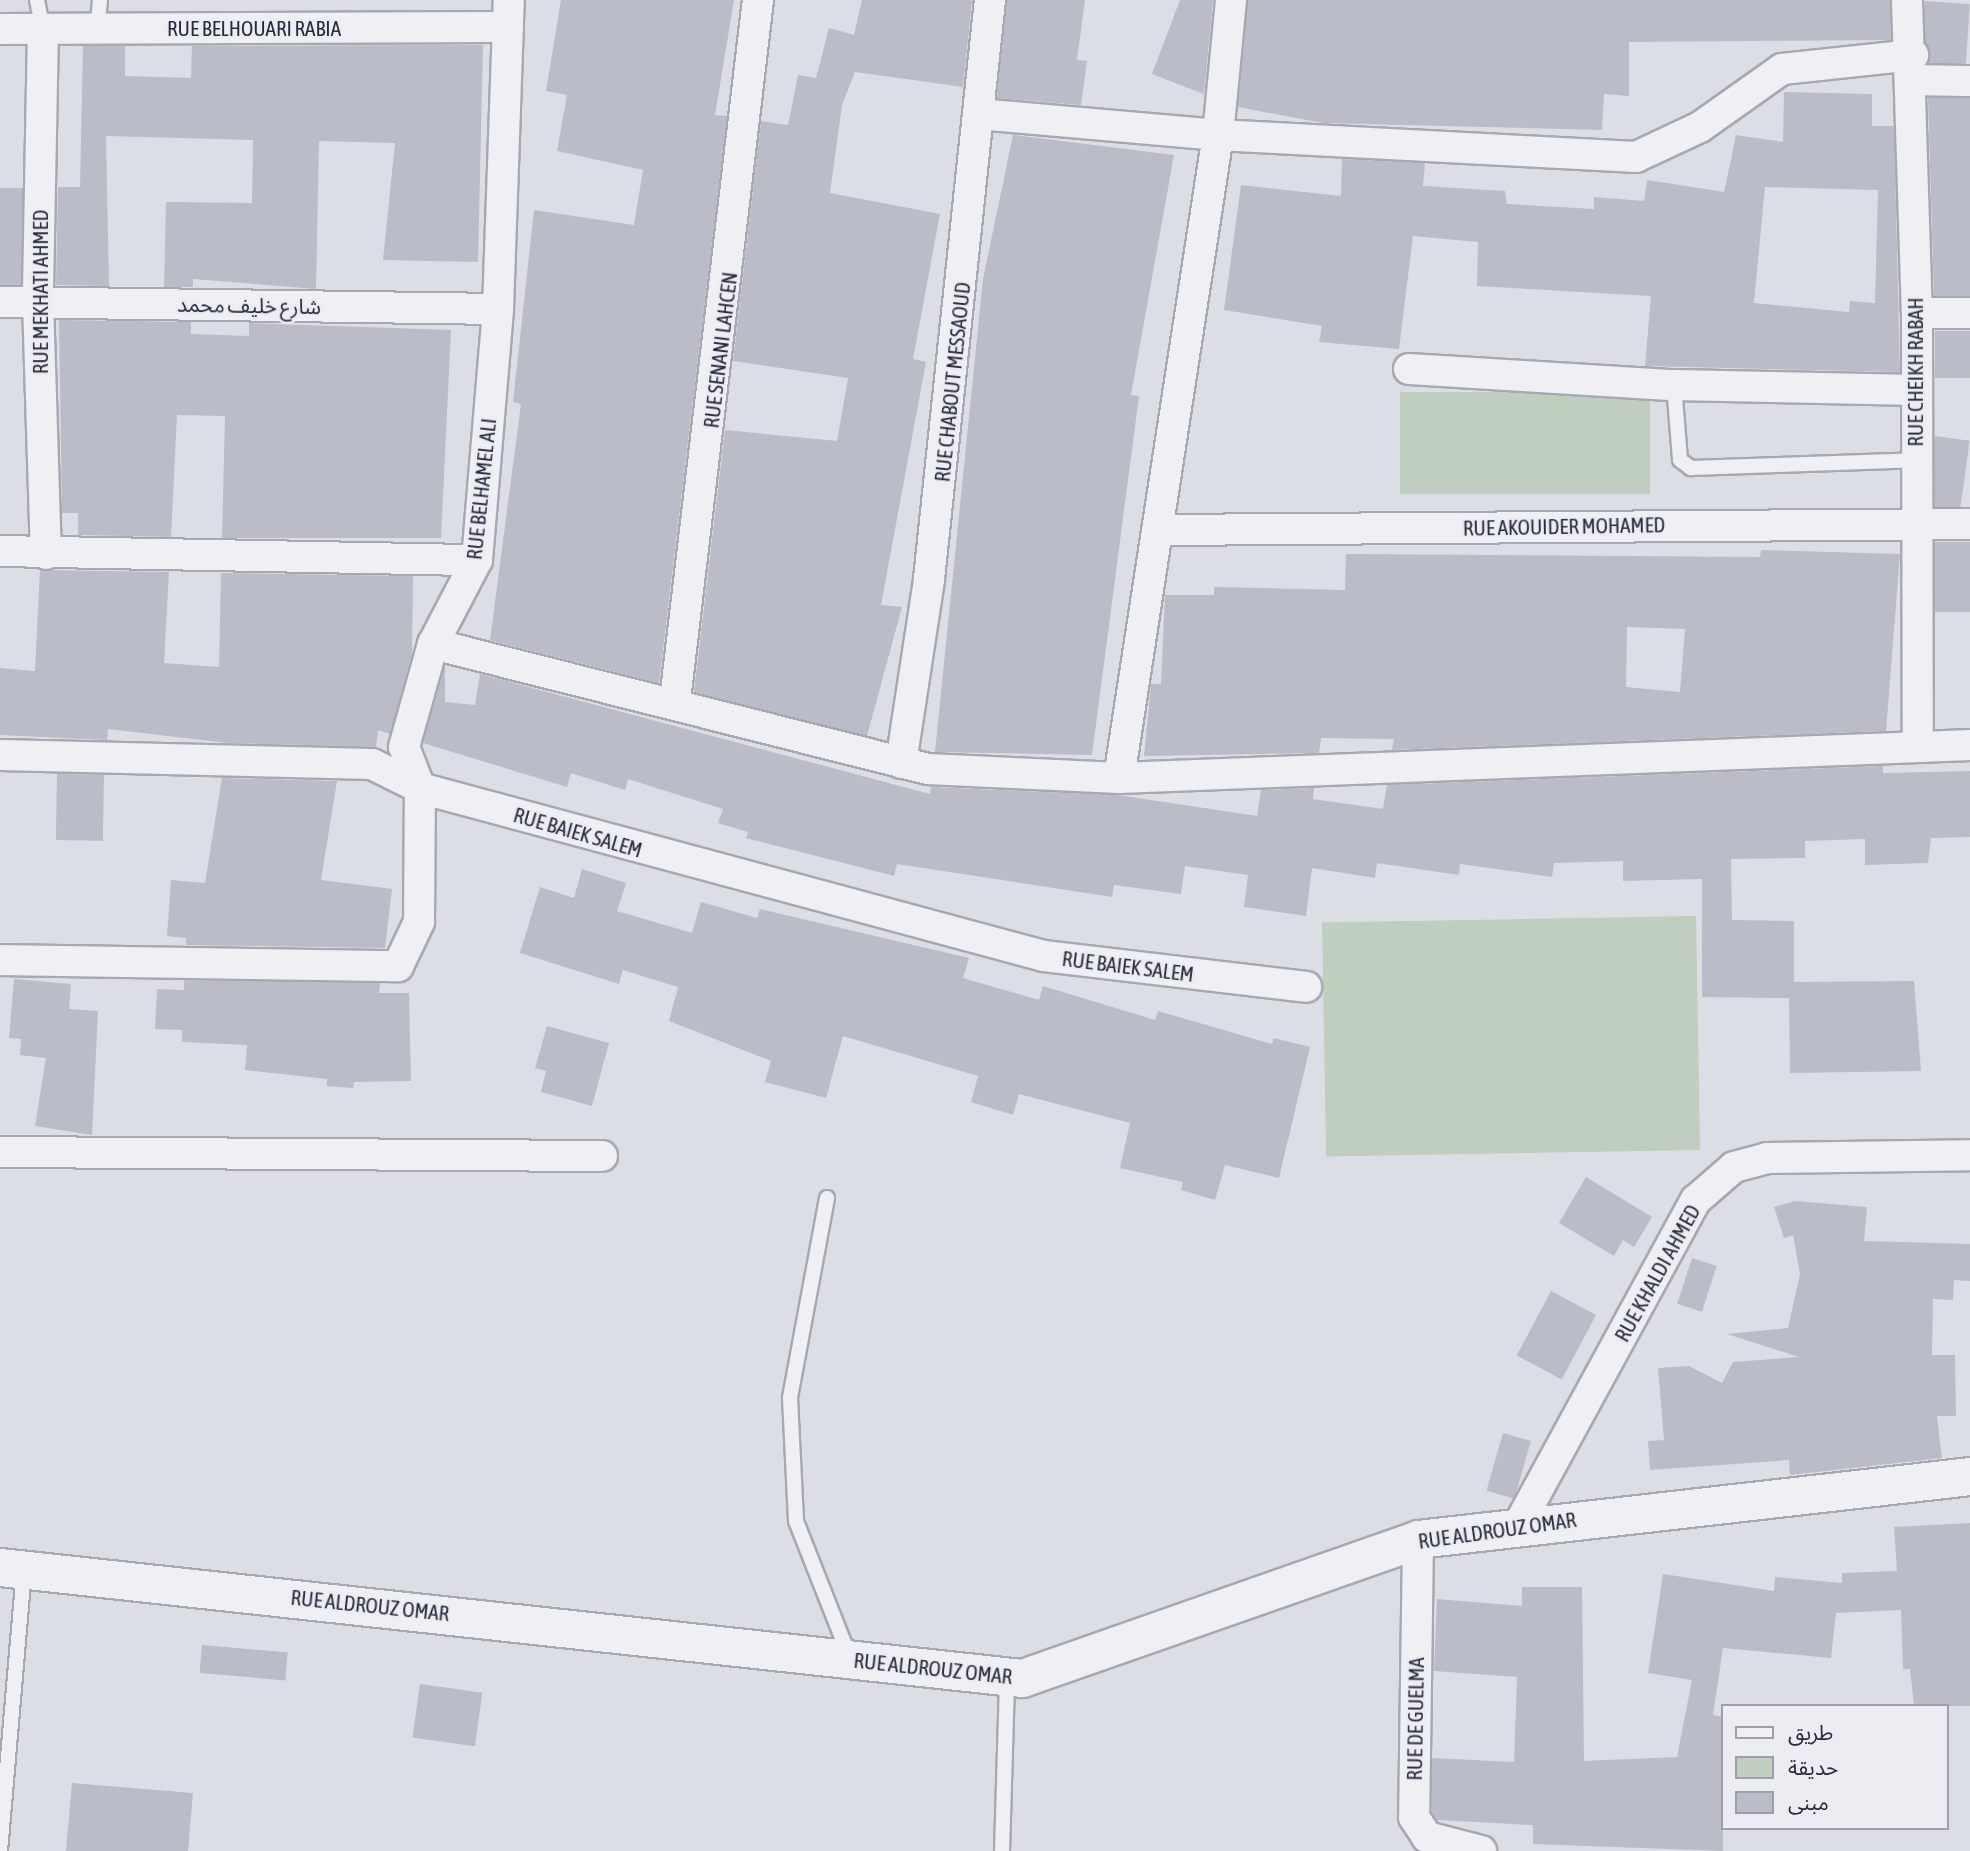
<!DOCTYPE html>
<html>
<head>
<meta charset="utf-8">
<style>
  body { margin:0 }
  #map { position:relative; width:1970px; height:1851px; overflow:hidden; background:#dcdee5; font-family:"Asap Condensed","Noto Sans Arabic",sans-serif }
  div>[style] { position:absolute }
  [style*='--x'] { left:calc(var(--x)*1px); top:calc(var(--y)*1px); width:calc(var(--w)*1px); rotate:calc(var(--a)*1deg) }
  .green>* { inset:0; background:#bfcebe; transform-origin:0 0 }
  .building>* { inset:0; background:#babcc7; transform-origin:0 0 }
  .roads { filter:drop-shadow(2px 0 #a6a8b2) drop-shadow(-2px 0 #a6a8b2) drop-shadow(0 2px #a6a8b2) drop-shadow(0 -2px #a6a8b2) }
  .service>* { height:14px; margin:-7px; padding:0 7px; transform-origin:7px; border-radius:7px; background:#efeff4 }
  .minor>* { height:30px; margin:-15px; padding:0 15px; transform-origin:15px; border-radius:15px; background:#efeff4 }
  .tertiary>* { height:37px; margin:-18.5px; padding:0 18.5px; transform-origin:18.5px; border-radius:18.5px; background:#efeff4 }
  span { translate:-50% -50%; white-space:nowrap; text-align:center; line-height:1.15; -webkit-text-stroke:5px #ebedf3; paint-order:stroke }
  .street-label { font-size:21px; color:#272a3a }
  .legend { position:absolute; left:1721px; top:1704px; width:228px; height:126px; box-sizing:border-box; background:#ebedf3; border:2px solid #9d9fa9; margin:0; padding:9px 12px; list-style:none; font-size:21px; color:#272a3a }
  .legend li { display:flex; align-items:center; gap:14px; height:35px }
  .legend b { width:35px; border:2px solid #9d9fa9 }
</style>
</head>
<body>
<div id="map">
  <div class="green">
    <i style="left:1400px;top:392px;width:250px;height:102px"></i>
    <i style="left:1696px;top:916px;width:234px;height:374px;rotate:89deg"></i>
  </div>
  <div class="building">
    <i style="clip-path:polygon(561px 0,734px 0,715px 115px,727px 116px,659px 683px,490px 640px,521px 404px,513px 402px,534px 210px,634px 225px,643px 170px,557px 151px,567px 95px,546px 91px)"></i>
    <i style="clip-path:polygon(862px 0,972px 0,963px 87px,855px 72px,842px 105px,830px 193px,940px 214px,913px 359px,926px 362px,881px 605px,902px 607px,867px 736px,694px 692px,725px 430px,837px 441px,848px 378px,733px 361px,761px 121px,788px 125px,798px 75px,816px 78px,829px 28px,854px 35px)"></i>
    <i style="clip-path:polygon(1007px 0,1085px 0,1077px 60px,1087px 61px,1081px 105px,997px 98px)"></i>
    <i style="clip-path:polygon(1180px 0,1213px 0,1204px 94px,1152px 74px)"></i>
    <i style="clip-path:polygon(1248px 0,1890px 0,1891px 40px,1629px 42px,1629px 96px,1604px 94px,1602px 130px,1323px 123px,1238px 107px)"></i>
    <i style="left:1925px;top:1px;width:45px;height:62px;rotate:4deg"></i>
    <i style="clip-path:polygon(483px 45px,478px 262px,383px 260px,395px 143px,319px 141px,316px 289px,193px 279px,193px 287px,164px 287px,166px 202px,252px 203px,253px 140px,106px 136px,109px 286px,56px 285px,58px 187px,80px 187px,83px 46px,125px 46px,125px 76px,191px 78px,192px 46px)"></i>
    <i style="clip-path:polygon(evenodd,1784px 92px,1872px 94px,1872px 126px,1894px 126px,1900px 372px,1645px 366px,1651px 296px,1477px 286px,1478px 242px,1413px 236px,1399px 349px,1319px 342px,1322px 326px,1224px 310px,1241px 185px,1341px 196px,1342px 159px,1425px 163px,1423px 186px,1505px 191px,1507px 204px,1594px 209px,1594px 197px,1644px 201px,1647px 180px,1724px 192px,1736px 135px,1783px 142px,1784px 92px,1765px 187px,1878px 190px,1875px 303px,1850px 301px,1849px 312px,1754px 303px,1765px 187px)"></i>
    <i style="clip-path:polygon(1928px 98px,1970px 98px,1970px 296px,1934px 296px)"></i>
    <i style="clip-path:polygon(1013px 135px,1174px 155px,1131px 395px,1139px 396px,1092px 755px,935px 752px,983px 279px)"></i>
    <i style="left:0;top:188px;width:23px;height:97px"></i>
    <i style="clip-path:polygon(59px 320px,191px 322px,191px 334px,249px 336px,249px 323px,451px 330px,441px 538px,222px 538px,225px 416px,177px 415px,171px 537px,78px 535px,78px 513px,62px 513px)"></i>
    <i style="left:1935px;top:331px;width:35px;height:47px"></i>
    <i style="left:1935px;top:436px;width:35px;height:71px;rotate:8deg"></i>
    <i style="left:1935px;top:542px;width:35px;height:70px"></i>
    <i style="clip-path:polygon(evenodd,1761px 550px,1900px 554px,1886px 731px,1392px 750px,1394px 739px,1321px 738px,1319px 753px,1144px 756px,1151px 684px,1161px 684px,1165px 595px,1214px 595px,1214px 587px,1345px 590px,1346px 554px,1760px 557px,1761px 550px,1627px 627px,1685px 629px,1680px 692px,1626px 687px,1627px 627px)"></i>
    <i style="clip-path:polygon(40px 570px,169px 572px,164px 663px,219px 667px,221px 573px,413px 576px,412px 653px,390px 734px,378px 730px,376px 747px,228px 743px,108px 729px,107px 740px,0 735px,0 668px,35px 671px)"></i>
    <i style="clip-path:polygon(445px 665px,445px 702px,475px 705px,480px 674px,930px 794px,931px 787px,1118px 795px,1257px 816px,1261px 790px,1314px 788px,1313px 799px,1383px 809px,1387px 785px,1883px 766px,1883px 773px,1970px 771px,1970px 837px,1931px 838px,1928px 863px,1865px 865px,1865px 839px,1805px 841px,1805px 858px,1731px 859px,1732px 920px,1794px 921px,1794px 982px,1914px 981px,1921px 1071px,1790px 1073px,1789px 998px,1702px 997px,1702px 879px,1623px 881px,1623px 861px,1554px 863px,1552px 877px,1460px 864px,1459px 875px,1377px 863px,1375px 878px,1312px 868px,1306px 916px,1244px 907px,1248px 875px,1185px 866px,1181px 894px,1114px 885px,1112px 897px,897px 864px,894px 876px,746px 838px,748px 832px,718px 823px,723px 809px,628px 779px,625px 790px,571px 773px,567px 787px,423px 743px)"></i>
    <i style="left:57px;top:774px;width:47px;height:66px;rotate:1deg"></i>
    <i style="clip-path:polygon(222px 778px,337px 781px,321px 880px,392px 889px,385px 948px,186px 945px,186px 938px,167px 936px,171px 880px,205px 883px)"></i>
    <i style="clip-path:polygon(582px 869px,626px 883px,617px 911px,692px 933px,701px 902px,757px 918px,760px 909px,969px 958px,963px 978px,1039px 1000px,1043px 986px,1155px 1020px,1158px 1011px,1272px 1044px,1274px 1038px,1310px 1047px,1279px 1178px,1225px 1165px,1215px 1200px,1181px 1190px,1183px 1182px,1120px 1168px,1130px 1123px,1019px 1094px,1013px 1115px,971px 1102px,978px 1076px,843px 1036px,826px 1098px,765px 1082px,771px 1061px,669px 1021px,678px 987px,623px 970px,619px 984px,520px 953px,540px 887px,574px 898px)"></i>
    <i style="clip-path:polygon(14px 979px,71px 984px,69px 1009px,98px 1011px,92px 1135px,35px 1126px,46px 1058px,20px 1055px,21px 1039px,9px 1038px)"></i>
    <i style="clip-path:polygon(184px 980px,380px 983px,379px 993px,409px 993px,411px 1081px,354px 1082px,353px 1088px,327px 1086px,327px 1079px,245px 1070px,247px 1045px,182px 1042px,182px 1030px,155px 1029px,157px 989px,184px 990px)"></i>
    <i style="clip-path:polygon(547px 1026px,609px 1043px,592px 1106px,541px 1092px,546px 1071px,535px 1068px)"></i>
    <i style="clip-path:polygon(1586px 1177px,1652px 1217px,1634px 1247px,1623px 1240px,1614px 1256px,1559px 1223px)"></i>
    <i style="clip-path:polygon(1795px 1201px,1867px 1207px,1864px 1241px,1970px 1244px,1970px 1281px,1954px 1280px,1953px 1300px,1933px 1299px,1932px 1355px,1955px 1355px,1956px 1416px,1937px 1416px,1942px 1458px,1790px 1475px,1789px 1460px,1650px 1470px,1648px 1441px,1664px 1440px,1658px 1368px,1689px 1366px,1722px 1383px,1733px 1362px,1799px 1357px,1727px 1334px,1788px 1328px,1800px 1274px,1793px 1235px,1784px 1238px,1774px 1207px)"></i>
    <i style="left:1692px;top:1258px;width:26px;height:48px;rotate:18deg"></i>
    <i style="left:1551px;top:1291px;width:51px;height:73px;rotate:28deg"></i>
    <i style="left:1503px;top:1433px;width:29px;height:60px;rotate:16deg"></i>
    <i style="clip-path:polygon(1970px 1523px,1970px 1706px,1914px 1706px,1910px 1669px,1903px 1669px,1901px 1610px,1836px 1613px,1831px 1658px,1723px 1648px,1713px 1715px,1723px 1717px,1723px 1851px,1533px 1844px,1533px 1825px,1437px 1820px,1432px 1812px,1432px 1758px,1514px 1762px,1517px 1677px,1434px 1671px,1437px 1599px,1522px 1606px,1522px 1587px,1582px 1587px,1584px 1761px,1677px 1757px,1692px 1680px,1648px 1673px,1663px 1574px,1774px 1591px,1775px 1577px,1842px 1583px,1842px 1573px,1897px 1571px,1894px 1527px)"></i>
    <i style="left:202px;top:1645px;width:86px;height:28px;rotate:5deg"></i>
    <i style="left:420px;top:1684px;width:63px;height:54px;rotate:8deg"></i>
    <i style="clip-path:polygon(72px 1783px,193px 1793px,188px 1851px,66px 1851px)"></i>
  </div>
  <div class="roads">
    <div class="service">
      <i style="--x:37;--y:0;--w:31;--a:79"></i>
      <i style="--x:97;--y:29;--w:29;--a:-84"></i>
      <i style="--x:1674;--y:385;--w:75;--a:85.4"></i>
      <i style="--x:1680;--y:460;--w:14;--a:36"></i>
      <i style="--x:1691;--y:468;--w:224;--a:-2"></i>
      <i style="--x:827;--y:1198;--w:203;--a:100.5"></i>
      <i style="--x:790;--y:1398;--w:123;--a:87.2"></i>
      <i style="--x:796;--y:1521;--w:147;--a:68.5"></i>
      <i style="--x:0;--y:1851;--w:281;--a:-85.1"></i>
      <i style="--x:1002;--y:1851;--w:173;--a:-88.3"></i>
    </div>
    <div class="minor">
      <i style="--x:1907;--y:0;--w:313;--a:88.2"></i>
      <i style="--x:1917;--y:313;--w:432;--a:89.9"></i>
      <i style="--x:0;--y:29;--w:508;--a:-0.23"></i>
      <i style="--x:43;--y:30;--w:272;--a:91.1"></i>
      <i style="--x:38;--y:302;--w:252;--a:88.2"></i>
      <i style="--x:1910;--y:80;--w:60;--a:1"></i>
      <i style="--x:979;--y:114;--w:240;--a:5"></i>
      <i style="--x:1218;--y:135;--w:419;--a:3"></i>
      <i style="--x:1636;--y:157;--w:71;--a:-25.1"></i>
      <i style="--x:1700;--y:127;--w:100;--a:-35.3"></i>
      <i style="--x:1782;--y:69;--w:132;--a:-6.1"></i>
      <i style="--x:0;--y:302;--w:498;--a:0.8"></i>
      <i style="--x:1917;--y:313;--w:53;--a:0"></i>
      <i style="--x:1409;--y:369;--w:265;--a:3.5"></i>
      <i style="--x:1674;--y:385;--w:241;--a:1.2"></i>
      <i style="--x:1157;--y:530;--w:813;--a:-0.42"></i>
      <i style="--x:0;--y:551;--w:477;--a:1.1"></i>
      <i style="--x:433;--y:644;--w:511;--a:14.17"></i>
      <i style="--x:928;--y:769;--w:191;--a:2.7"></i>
      <i style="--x:1119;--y:778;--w:852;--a:-2.22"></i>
      <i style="--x:675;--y:700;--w:705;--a:-83.24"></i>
      <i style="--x:0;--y:755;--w:372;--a:1.4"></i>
      <i style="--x:372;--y:764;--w:54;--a:26.6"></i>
      <i style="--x:420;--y:788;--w:44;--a:-111.3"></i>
      <i style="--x:404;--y:747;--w:107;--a:-74.3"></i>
      <i style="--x:433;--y:644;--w:95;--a:-62.4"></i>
      <i style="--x:477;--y:560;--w:252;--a:-85.2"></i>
      <i style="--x:498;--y:309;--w:309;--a:-88"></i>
      <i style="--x:901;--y:763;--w:186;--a:-81.3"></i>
      <i style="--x:929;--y:579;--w:582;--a:-83.99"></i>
      <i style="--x:1119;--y:778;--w:651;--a:-81.25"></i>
      <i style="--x:1218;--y:135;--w:136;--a:-84.5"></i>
      <i style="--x:0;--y:960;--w:398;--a:0.9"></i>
      <i style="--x:398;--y:966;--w:49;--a:-64.5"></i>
      <i style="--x:419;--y:922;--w:134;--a:-89.6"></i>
      <i style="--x:420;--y:788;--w:646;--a:15.07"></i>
      <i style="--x:1044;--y:956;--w:264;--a:6.7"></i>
      <i style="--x:0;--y:1152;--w:602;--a:0.38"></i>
      <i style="--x:1519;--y:1524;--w:369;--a:-61.4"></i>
      <i style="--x:1696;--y:1200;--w:50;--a:-41"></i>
      <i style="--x:1734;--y:1167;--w:34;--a:-15"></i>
      <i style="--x:1767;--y:1158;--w:203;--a:-0.8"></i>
      <i style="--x:1418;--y:1539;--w:278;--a:90.8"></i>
      <i style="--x:1414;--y:1817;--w:24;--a:57"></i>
      <i style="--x:1427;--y:1837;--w:56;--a:14.5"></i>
    </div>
    <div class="tertiary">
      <i style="--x:0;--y:1567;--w:1028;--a:6.2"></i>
      <i style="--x:1022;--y:1678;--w:420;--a:-19.3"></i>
      <i style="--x:1418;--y:1539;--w:556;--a:-6.51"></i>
    </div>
  </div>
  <div class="street-label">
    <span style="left:254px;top:28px">RUE BELHOUARI RABIA</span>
    <span style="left:40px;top:292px;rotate:-90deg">RUE MEKHATI AHMED</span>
    <span style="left:249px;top:305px;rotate:1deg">شارع خليف محمد</span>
    <span style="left:720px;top:350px;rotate:-83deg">RUE SENANI LAHCEN</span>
    <span style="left:1915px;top:372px;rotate:-90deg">RUE CHEIKH RABAH</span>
    <span style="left:952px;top:382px;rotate:-84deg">RUE CHABOUT MESSAOUD</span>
    <span style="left:481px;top:489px;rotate:-84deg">RUE BELHAMEL ALI</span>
    <span style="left:1564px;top:526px;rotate:-1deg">RUE AKOUIDER MOHAMED</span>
    <span style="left:578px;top:832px;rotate:16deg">RUE BAIEK SALEM</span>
    <span style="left:1128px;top:966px;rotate:7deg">RUE BAIEK SALEM</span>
    <span style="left:1657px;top:1273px;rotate:-61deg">RUE KHALDI AHMED</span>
    <span style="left:1497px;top:1530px;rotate:-8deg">RUE ALDROUZ OMAR</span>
    <span style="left:370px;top:1605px;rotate:6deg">RUE ALDROUZ OMAR</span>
    <span style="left:933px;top:1668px;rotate:6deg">RUE ALDROUZ OMAR</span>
    <span style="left:1415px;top:1719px;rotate:-89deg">RUE DE GUELMA</span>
  </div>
  <ul class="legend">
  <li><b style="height:9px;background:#efeff4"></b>طريق</li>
  <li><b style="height:19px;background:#bfcebe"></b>حديقة</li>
  <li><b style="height:19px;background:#babcc7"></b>مبنى</li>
  </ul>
</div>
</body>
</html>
